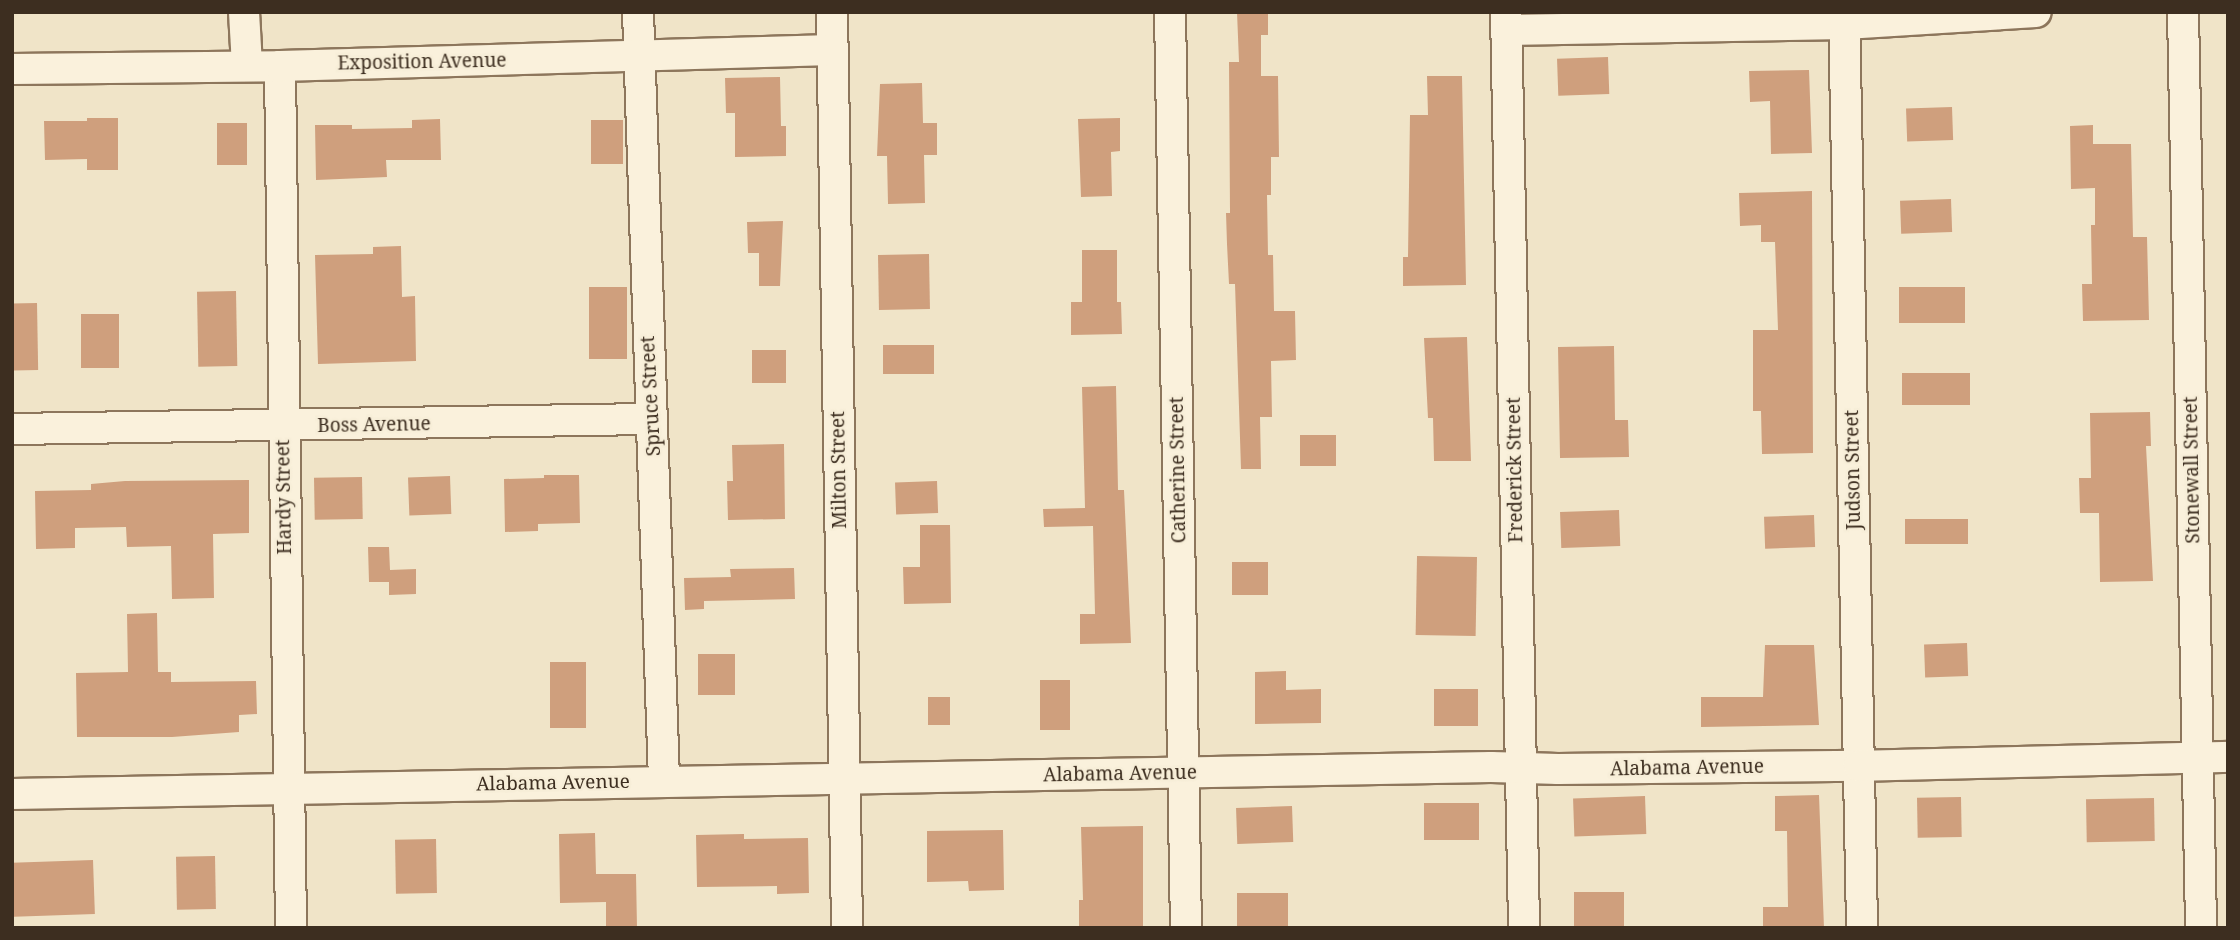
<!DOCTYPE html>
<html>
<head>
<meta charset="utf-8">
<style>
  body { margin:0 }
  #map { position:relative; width:2240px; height:940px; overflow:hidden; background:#f0e4c8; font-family:"Noto Serif",serif }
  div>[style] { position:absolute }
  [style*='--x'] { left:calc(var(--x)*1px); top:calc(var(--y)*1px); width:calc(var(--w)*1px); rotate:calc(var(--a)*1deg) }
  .building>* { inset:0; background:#cf9f7d; transform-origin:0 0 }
  .roads { filter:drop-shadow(2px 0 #8d765c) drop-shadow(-2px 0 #8d765c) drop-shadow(0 2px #8d765c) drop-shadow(0 -2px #8d765c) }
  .minor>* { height:30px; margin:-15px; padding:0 15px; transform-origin:15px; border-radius:15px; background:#faf1dc }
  span { translate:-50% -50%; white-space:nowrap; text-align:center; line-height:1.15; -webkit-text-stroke:5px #f7eed8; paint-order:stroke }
  .street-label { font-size:19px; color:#3d2e20 }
  .frame { position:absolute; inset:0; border:14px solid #3d2e20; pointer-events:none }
</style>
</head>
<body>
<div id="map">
  <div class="building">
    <i style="clip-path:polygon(1237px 12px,1268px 12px,1268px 35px,1261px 35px,1261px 76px,1278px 76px,1279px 157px,1271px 157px,1271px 195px,1267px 195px,1268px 255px,1273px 255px,1274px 311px,1295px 311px,1296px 360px,1271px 361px,1272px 417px,1260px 417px,1261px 469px,1241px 469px,1235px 284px,1229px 284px,1227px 244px,1226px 213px,1230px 213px,1229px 62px,1239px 62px)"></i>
    <i style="left:1608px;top:57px;width:37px;height:51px;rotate:88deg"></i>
    <i style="clip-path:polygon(1809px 70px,1812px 153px,1771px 154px,1770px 101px,1750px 102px,1749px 71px)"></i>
    <i style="clip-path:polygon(1427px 76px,1462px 76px,1466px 285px,1403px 286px,1403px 257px,1408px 257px,1410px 115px,1428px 115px)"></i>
    <i style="clip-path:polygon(780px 77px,781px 126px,786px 126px,786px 156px,735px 157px,735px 113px,726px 113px,725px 78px)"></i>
    <i style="clip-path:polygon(922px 83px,923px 123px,937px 123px,937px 155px,924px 155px,925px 203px,888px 204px,887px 156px,877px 156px,880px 84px)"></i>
    <i style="left:1952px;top:107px;width:33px;height:46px;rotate:88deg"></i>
    <i style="clip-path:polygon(87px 118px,118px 118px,118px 170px,87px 170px,87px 159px,45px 160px,44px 121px,87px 121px)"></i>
    <i style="clip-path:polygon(1120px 118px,1120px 151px,1111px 152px,1112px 196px,1081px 197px,1078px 119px)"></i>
    <i style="clip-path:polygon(440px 119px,441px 160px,386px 160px,387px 177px,316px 180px,315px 125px,352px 125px,352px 129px,412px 128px,412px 120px)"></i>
    <i style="left:591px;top:120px;width:32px;height:44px"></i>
    <i style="left:217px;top:123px;width:30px;height:42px"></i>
    <i style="clip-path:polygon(2093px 125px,2093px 144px,2131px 144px,2133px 237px,2147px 237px,2149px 320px,2083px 321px,2082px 284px,2092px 284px,2091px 225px,2095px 225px,2095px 188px,2071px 189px,2070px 126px)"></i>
    <i style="clip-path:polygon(1812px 191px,1813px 453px,1762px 454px,1761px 411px,1753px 411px,1753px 330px,1778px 330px,1775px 242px,1761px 242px,1761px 225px,1740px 226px,1739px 193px)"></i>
    <i style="left:1951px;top:199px;width:33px;height:51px;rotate:88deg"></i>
    <i style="clip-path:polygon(783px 221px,780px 286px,759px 286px,759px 253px,748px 253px,747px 222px)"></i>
    <i style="clip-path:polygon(401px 246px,402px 297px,415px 296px,416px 361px,318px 364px,315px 255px,373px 254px,373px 247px)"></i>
    <i style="clip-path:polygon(1082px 250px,1117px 250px,1117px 302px,1121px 302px,1122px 334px,1071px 335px,1071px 302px,1082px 302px)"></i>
    <i style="left:929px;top:254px;width:55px;height:51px;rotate:89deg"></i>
    <i style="left:589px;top:287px;width:38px;height:72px"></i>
    <i style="left:1965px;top:287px;width:36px;height:66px;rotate:90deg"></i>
    <i style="left:236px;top:291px;width:75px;height:39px;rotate:89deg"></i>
    <i style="left:37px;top:303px;width:67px;height:25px;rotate:89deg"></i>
    <i style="left:81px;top:314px;width:38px;height:54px"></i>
    <i style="clip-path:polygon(1467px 337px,1471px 461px,1434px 461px,1433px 418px,1428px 418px,1424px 338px)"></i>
    <i style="left:934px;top:345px;width:29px;height:51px;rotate:90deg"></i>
    <i style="clip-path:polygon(1614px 346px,1615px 420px,1628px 420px,1629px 457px,1560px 458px,1558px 347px)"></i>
    <i style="left:752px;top:350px;width:34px;height:33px"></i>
    <i style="left:1970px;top:373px;width:32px;height:68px;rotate:90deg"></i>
    <i style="clip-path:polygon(1116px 386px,1118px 490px,1124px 490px,1131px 643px,1080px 644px,1080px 614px,1095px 614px,1093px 526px,1044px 527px,1043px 509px,1085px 508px,1082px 387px)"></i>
    <i style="clip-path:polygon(2150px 412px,2151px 446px,2146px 446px,2153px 581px,2100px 582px,2099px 513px,2080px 513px,2079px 478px,2091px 478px,2090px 413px)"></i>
    <i style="left:1300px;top:435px;width:36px;height:31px"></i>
    <i style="clip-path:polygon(784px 444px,785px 519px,728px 520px,727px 481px,733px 481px,732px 445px)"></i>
    <i style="clip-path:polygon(544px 475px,579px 475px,580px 523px,538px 524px,538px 531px,505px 532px,504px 479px,544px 478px)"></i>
    <i style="left:450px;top:476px;width:38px;height:42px;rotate:88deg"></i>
    <i style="left:362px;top:477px;width:42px;height:48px;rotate:89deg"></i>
    <i style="clip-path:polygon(249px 480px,249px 533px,213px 534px,214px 598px,172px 599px,171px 546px,127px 547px,126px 527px,75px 528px,75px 548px,36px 549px,35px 491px,91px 490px,91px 484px,125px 481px)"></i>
    <i style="left:937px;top:481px;width:32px;height:42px;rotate:88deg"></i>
    <i style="left:1619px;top:510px;width:36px;height:59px;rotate:88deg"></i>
    <i style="left:1814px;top:515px;width:32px;height:50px;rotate:88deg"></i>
    <i style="left:1968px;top:519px;width:25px;height:63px;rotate:90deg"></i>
    <i style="clip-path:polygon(920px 525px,950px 525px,951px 603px,904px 604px,903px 567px,920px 567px)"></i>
    <i style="clip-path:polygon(368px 547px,389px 547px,390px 570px,416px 569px,416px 594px,389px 595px,389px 582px,369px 582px)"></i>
    <i style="left:1477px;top:557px;width:79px;height:60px;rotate:91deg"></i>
    <i style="left:1232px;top:562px;width:36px;height:33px"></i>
    <i style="clip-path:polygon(794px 568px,795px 599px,704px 601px,704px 609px,685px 610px,684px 578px,731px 577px,730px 569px)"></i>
    <i style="clip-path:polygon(157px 613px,158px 672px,171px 672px,171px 682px,256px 681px,257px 714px,239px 715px,239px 732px,172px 737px,77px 737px,76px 673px,128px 672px,127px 614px)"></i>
    <i style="left:1967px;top:643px;width:33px;height:43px;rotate:88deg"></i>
    <i style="clip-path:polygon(1765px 645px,1814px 645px,1819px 725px,1701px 727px,1701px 697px,1763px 697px)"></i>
    <i style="left:698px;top:654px;width:37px;height:41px"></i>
    <i style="left:550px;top:662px;width:36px;height:66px"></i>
    <i style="clip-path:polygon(1286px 671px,1286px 690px,1321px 689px,1321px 723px,1255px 724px,1255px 672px)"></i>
    <i style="left:1040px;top:680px;width:30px;height:50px"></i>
    <i style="left:1478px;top:689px;width:37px;height:44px;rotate:90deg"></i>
    <i style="left:928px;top:697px;width:22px;height:28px"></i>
    <i style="clip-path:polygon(1819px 795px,1824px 928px,1763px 928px,1763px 907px,1788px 907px,1787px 831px,1775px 831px,1775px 796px)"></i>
    <i style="left:1645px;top:796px;width:38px;height:72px;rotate:88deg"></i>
    <i style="left:1961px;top:797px;width:40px;height:44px;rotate:89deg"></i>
    <i style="left:2154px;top:798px;width:43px;height:68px;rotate:89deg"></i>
    <i style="left:1479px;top:803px;width:37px;height:55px;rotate:90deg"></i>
    <i style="left:1292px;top:806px;width:36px;height:56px;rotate:88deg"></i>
    <i style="clip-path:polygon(1143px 826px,1143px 928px,1079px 928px,1079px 900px,1083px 900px,1081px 827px)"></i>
    <i style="clip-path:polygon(1003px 830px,1004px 890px,969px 891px,968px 881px,927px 882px,927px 831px)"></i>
    <i style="clip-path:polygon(595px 833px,596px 874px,636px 874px,637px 928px,606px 928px,606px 902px,560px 903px,559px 834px)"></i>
    <i style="clip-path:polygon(744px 834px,744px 839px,808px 838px,809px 893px,777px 894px,777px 886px,697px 887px,696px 835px)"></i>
    <i style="left:436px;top:839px;width:54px;height:41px;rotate:89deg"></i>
    <i style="left:215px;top:856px;width:53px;height:39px;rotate:89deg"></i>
    <i style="left:93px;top:860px;width:54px;height:81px;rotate:88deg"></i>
    <i style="left:1574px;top:892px;width:50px;height:35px"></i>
    <i style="left:1237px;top:893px;width:51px;height:35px"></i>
  </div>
  <div class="roads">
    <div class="minor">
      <i style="--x:244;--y:12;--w:54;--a:86.8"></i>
      <i style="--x:638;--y:12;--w:768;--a:88.06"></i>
      <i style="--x:832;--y:12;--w:916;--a:89.06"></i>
      <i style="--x:1170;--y:12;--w:916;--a:89"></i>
      <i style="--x:1506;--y:12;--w:916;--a:88.87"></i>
      <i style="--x:1844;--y:12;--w:916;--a:88.87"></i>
      <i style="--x:2183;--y:12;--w:916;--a:88.87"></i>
      <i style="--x:1506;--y:30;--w:339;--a:-1"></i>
      <i style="--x:1845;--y:24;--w:191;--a:-3.6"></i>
      <i style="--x:280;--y:66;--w:862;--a:89.27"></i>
      <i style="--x:12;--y:69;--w:268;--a:-0.6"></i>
      <i style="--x:280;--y:66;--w:552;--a:-1.66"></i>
      <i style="--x:12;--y:429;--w:640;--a:-0.9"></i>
      <i style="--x:12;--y:794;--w:1479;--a:-1.05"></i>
      <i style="--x:1491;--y:767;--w:67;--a:1.7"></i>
      <i style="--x:1558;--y:769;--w:301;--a:-0.6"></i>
      <i style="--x:1859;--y:766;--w:369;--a:-1.4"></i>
    </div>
  </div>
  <div class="street-label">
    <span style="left:422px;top:62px;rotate:-1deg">Exposition Avenue</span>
    <span style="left:651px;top:396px;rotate:-93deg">Spruce Street</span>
    <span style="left:374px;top:425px;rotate:-1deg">Boss Avenue</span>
    <span style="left:839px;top:470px;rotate:-91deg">Milton Street</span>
    <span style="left:1178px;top:470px;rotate:-91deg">Catherine Street</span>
    <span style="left:1515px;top:470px;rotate:-91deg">Frederick Street</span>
    <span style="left:1853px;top:470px;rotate:-91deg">Judson Street</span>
    <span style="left:2192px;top:470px;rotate:-91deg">Stonewall Street</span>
    <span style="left:284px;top:497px;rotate:-91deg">Hardy Street</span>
    <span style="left:1687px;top:768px;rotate:-1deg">Alabama Avenue</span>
    <span style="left:1120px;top:774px;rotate:-1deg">Alabama Avenue</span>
    <span style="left:553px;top:783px;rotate:-1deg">Alabama Avenue</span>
  </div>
  <div class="frame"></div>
</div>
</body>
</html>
